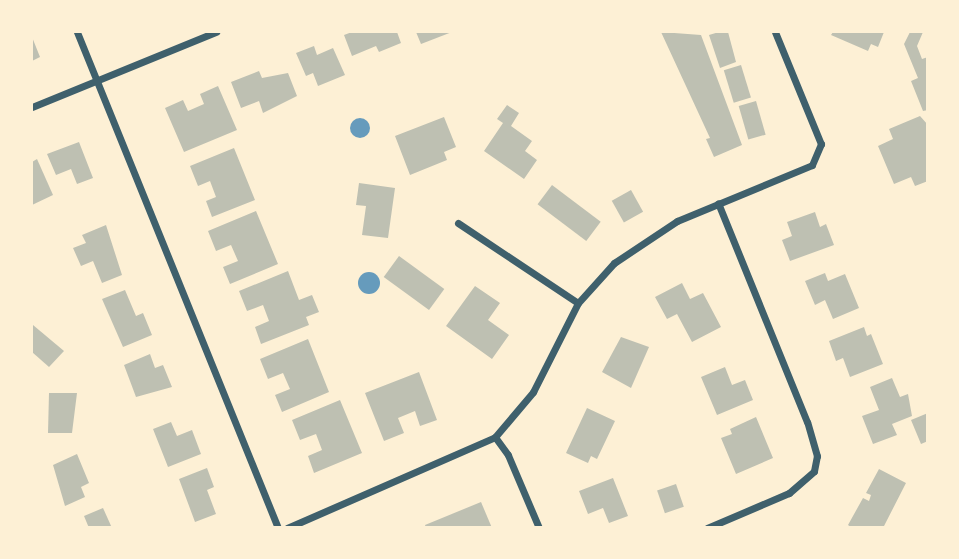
<!DOCTYPE html>
<html>
<head>
<meta charset="utf-8">
<style>
  body { margin:0 }
  #map { position:relative; width:959px; height:559px; overflow:hidden; background:#fdf0d5; font-family:"Nunito Sans",sans-serif }
  div>[style] { position:absolute }
  [style*='--x'] { left:calc(var(--x)*1px); top:calc(var(--y)*1px); width:calc(var(--w)*1px); rotate:calc(var(--a)*1deg) }
  .water>* { inset:0; background:#669bbc }
  .round { border-radius:50% }
  .building>* { inset:0; background:#bec0b2; transform-origin:0 0 }
  .minor>* { height:7px; margin:-3.5px; padding:0 3.5px; transform-origin:3.5px; border-radius:3.5px; background:#3f606c }
  span { translate:-50% -50%; white-space:nowrap; text-align:center; line-height:1.15; -webkit-text-stroke:5px #fdf0d5; paint-order:stroke }
  .frame { position:absolute; inset:0; border:33px solid #fdf0d5; pointer-events:none }
</style>
</head>
<body>
<div id="map">
  <div class="water">
    <i class="round" style="left:350px;top:118px;width:20px;height:20px"></i>
    <i class="round" style="left:358px;top:272px;width:22px;height:22px"></i>
  </div>
  <div class="building">
    <i style="clip-path:polygon(352px 32px,397px 32px,401px 43px,379px 52px,376px 46px,352px 56px,344px 35px)"></i>
    <i style="clip-path:polygon(416px 32px,452px 32px,421px 44px)"></i>
    <i style="clip-path:polygon(661px 32px,701px 35px,742px 145px,714px 157px,706px 139px,710px 138px)"></i>
    <i style="clip-path:polygon(719px 32px,728px 32px,736px 62px,720px 68px,709px 35px)"></i>
    <i style="clip-path:polygon(833px 32px,884px 32px,878px 47px,871px 44px,868px 51px,831px 35px)"></i>
    <i style="clip-path:polygon(910px 32px,923px 32px,917px 46px,922px 59px,928px 57px,928px 110px,923px 111px,911px 81px,918px 78px,904px 44px)"></i>
    <i style="clip-path:polygon(32px 37px,40px 57px,32px 61px)"></i>
    <i style="clip-path:polygon(314px 46px,317px 55px,333px 48px,345px 75px,318px 86px,313px 73px,306px 76px,296px 53px)"></i>
    <i style="left:741px;top:65px;width:34px;height:18px;rotate:73deg"></i>
    <i style="clip-path:polygon(259px 71px,262px 78px,288px 73px,297px 96px,263px 113px,259px 101px,241px 108px,231px 82px)"></i>
    <i style="clip-path:polygon(218px 86px,237px 130px,184px 152px,165px 108px,183px 100px,188px 111px,204px 104px,200px 94px)"></i>
    <i style="left:756px;top:101px;width:35px;height:18px;rotate:74deg"></i>
    <i style="clip-path:polygon(507px 105px,519px 113px,511px 126px,532px 141px,525px 151px,537px 160px,524px 179px,484px 151px,503px 123px,497px 119px)"></i>
    <i style="clip-path:polygon(920px 116px,928px 125px,928px 181px,915px 186px,911px 177px,894px 184px,878px 146px,893px 139px,889px 129px)"></i>
    <i style="clip-path:polygon(444px 117px,456px 147px,444px 152px,447px 160px,410px 175px,395px 136px)"></i>
    <i style="clip-path:polygon(79px 142px,93px 178px,77px 184px,71px 169px,56px 175px,47px 154px)"></i>
    <i style="clip-path:polygon(234px 148px,255px 200px,212px 217px,206px 201px,216px 197px,210px 181px,198px 186px,190px 166px)"></i>
    <i style="clip-path:polygon(37px 159px,53px 195px,32px 205px,32px 162px)"></i>
    <i style="clip-path:polygon(359px 183px,395px 188px,388px 238px,362px 235px,366px 206px,356px 205px)"></i>
    <i style="left:552px;top:185px;width:61px;height:24px;rotate:37deg"></i>
    <i style="left:631px;top:190px;width:25px;height:22px;rotate:61deg"></i>
    <i style="clip-path:polygon(256px 211px,278px 264px,230px 284px,223px 267px,238px 261px,231px 245px,216px 251px,208px 231px)"></i>
    <i style="clip-path:polygon(815px 212px,820px 227px,826px 224px,834px 245px,790px 261px,782px 240px,792px 236px,787px 222px)"></i>
    <i style="clip-path:polygon(106px 225px,122px 275px,102px 283px,93px 261px,81px 266px,73px 248px,86px 243px,82px 235px)"></i>
    <i style="left:399px;top:256px;width:56px;height:26px;rotate:36deg"></i>
    <i style="clip-path:polygon(288px 271px,299px 300px,312px 295px,319px 312px,306px 317px,309px 325px,261px 344px,255px 327px,269px 321px,263px 305px,247px 311px,239px 291px)"></i>
    <i style="clip-path:polygon(825px 273px,828px 281px,845px 274px,859px 308px,833px 319px,825px 300px,815px 305px,805px 281px)"></i>
    <i style="clip-path:polygon(682px 283px,690px 299px,703px 293px,721px 327px,692px 342px,677px 314px,667px 319px,655px 297px)"></i>
    <i style="clip-path:polygon(475px 286px,500px 303px,488px 320px,509px 335px,492px 359px,446px 326px)"></i>
    <i style="clip-path:polygon(125px 290px,136px 316px,143px 313px,152px 335px,123px 347px,102px 299px)"></i>
    <i style="clip-path:polygon(33px 325px,64px 351px,49px 367px,32px 352px)"></i>
    <i style="clip-path:polygon(864px 327px,867px 336px,871px 334px,883px 364px,850px 377px,843px 358px,836px 361px,829px 341px)"></i>
    <i style="clip-path:polygon(621px 337px,649px 347px,631px 388px,602px 372px)"></i>
    <i style="clip-path:polygon(308px 339px,329px 392px,282px 412px,275px 395px,290px 389px,283px 373px,268px 379px,260px 359px)"></i>
    <i style="clip-path:polygon(150px 354px,155px 368px,163px 365px,172px 387px,136px 397px,124px 365px)"></i>
    <i style="clip-path:polygon(725px 367px,732px 385px,745px 380px,753px 400px,717px 415px,701px 377px)"></i>
    <i style="clip-path:polygon(419px 372px,437px 420px,420px 426px,415px 411px,398px 418px,404px 433px,384px 441px,365px 393px)"></i>
    <i style="clip-path:polygon(892px 378px,900px 397px,908px 394px,912px 416px,892px 424px,897px 435px,873px 444px,862px 416px,879px 410px,870px 387px)"></i>
    <i style="clip-path:polygon(49px 393px,77px 393px,72px 433px,48px 433px)"></i>
    <i style="clip-path:polygon(340px 400px,362px 453px,314px 473px,308px 456px,322px 450px,316px 434px,300px 440px,292px 420px)"></i>
    <i style="clip-path:polygon(587px 408px,615px 421px,597px 459px,591px 456px,588px 463px,566px 453px)"></i>
    <i style="clip-path:polygon(928px 413px,928px 441px,921px 444px,911px 420px)"></i>
    <i style="clip-path:polygon(756px 417px,773px 458px,736px 474px,721px 438px,732px 434px,730px 429px)"></i>
    <i style="clip-path:polygon(171px 422px,177px 436px,192px 430px,201px 454px,168px 467px,153px 429px)"></i>
    <i style="clip-path:polygon(77px 454px,89px 483px,81px 487px,85px 497px,65px 506px,53px 465px)"></i>
    <i style="clip-path:polygon(207px 468px,214px 487px,207px 490px,216px 514px,195px 522px,179px 479px)"></i>
    <i style="clip-path:polygon(879px 469px,906px 483px,883px 528px,852px 528px,848px 525px,863px 498px,869px 501px,871px 495px,866px 493px)"></i>
    <i style="clip-path:polygon(613px 478px,628px 516px,609px 523px,603px 508px,588px 514px,579px 491px)"></i>
    <i style="left:676px;top:484px;width:24px;height:20px;rotate:71deg"></i>
    <i style="clip-path:polygon(481px 502px,492px 528px,426px 528px,425px 525px)"></i>
    <i style="clip-path:polygon(103px 508px,112px 528px,89px 528px,84px 516px)"></i>
  </div>
  <div class="minor">
    <i style="--x:77;--y:32;--w:535;--a:67.94"></i>
    <i style="--x:32;--y:107;--w:199;--a:-22.2"></i>
    <i style="--x:458;--y:223;--w:144;--a:33.7"></i>
    <i style="--x:495;--y:437;--w:22;--a:54"></i>
    <i style="--x:508;--y:455;--w:79;--a:67"></i>
    <i style="--x:287;--y:528;--w:227;--a:-23.6"></i>
    <i style="--x:495;--y:437;--w:59;--a:-49.8"></i>
    <i style="--x:533;--y:392;--w:100;--a:-63.2"></i>
    <i style="--x:578;--y:303;--w:54;--a:-48"></i>
    <i style="--x:614;--y:263;--w:76;--a:-33.7"></i>
    <i style="--x:677;--y:221;--w:146;--a:-22.5"></i>
    <i style="--x:812;--y:165;--w:23;--a:-67"></i>
    <i style="--x:821;--y:144;--w:121;--a:-112.3"></i>
    <i style="--x:707;--y:528;--w:89;--a:-23.1"></i>
    <i style="--x:789;--y:493;--w:33;--a:-41"></i>
    <i style="--x:814;--y:471;--w:15;--a:-79"></i>
    <i style="--x:817;--y:456;--w:35;--a:-106"></i>
    <i style="--x:807;--y:422;--w:236;--a:-112.1"></i>
  </div>
  <div class="frame"></div>
</div>
</body>
</html>
